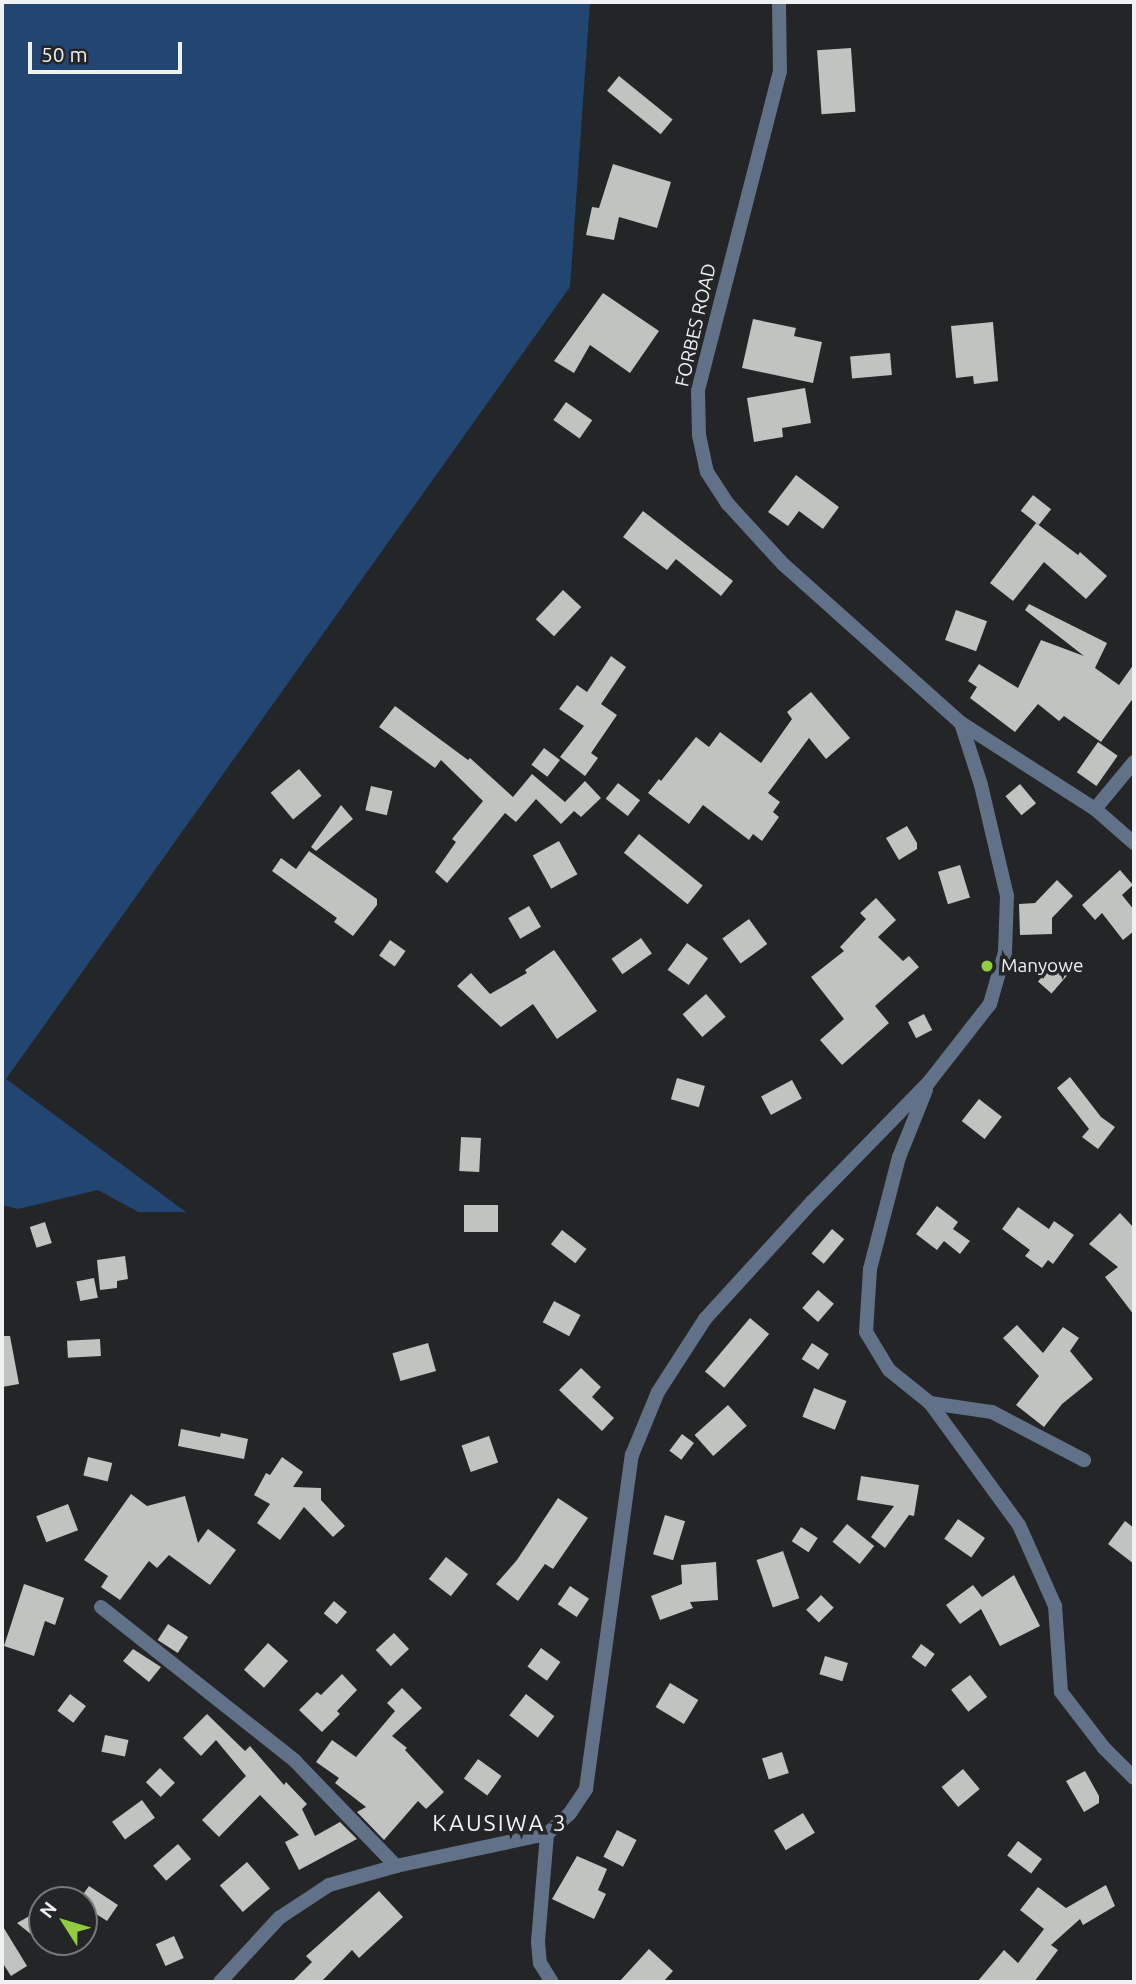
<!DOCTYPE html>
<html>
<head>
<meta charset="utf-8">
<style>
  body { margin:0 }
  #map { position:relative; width:1136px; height:1984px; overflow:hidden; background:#232527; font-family:Ubuntu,sans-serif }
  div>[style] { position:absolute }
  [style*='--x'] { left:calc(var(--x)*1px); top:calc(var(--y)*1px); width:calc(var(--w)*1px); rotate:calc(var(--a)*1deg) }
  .green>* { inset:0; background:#224571 }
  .building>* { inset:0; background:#c1c3c0; transform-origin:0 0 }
  .street>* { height:14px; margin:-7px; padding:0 7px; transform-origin:7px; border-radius:7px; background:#617288 }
  .dots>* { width:19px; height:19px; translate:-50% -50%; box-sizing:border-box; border:4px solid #232527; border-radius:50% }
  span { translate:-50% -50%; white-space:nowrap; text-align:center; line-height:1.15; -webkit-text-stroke:7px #232527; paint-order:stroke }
  .street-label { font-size:19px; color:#f0f1f2 }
  .poi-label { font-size:19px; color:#f0f1f2 }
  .left { translate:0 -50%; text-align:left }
  .quarter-label { font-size:23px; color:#f0f1f2; letter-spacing:2px }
  .frame { position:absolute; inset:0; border:4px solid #f0f1f2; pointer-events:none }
  .north { position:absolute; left:28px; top:1886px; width:70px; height:70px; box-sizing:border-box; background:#232527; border:2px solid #757778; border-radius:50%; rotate:307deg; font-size:19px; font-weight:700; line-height:28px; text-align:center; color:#f0f1f2 }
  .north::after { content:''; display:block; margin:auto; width:24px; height:32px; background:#91cd3f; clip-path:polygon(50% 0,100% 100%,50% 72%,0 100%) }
  .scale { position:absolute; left:28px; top:42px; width:154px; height:32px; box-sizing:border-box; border:4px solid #f0f1f2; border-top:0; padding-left:9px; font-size:21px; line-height:24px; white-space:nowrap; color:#f0f1f2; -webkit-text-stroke:5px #232527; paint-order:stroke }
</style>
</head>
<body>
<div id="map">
  <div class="green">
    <i style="clip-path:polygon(2px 2px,590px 2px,570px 287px,6px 1079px,186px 1212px,138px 1212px,98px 1190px,18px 1209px,2px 1205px)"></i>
  </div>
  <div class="building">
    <i style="left:851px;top:48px;width:64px;height:34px;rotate:86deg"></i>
    <i style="left:619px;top:76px;width:69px;height:19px;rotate:39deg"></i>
    <i style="clip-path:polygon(613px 164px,671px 182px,657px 228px,619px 217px,614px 240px,586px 235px,592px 207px,599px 208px)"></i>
    <i style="clip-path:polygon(603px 293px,659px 331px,630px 373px,590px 345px,574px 373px,554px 361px)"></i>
    <i style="clip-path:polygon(753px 319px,796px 328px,794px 336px,822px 342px,813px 383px,742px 368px)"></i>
    <i style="clip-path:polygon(993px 322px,998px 381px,974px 384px,973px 376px,956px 378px,951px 326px)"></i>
    <i style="left:890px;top:353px;width:22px;height:40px;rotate:85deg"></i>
    <i style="clip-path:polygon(805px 388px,811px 423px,782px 428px,783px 437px,754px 442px,747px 398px)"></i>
    <i style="left:566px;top:402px;width:32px;height:22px;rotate:35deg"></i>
    <i style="clip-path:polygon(796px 475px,839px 507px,823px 529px,799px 511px,788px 526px,768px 512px)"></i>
    <i style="left:1033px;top:495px;width:23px;height:20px;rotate:38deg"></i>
    <i style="clip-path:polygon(643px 511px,733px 581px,721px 596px,676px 559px,667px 570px,623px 537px)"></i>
    <i style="clip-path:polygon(1036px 523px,1078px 555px,1080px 552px,1107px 576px,1086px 599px,1044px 562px,1013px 601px,990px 583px)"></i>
    <i style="left:563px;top:590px;width:25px;height:40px;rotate:43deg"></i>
    <i style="clip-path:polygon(1029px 604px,1107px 643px,1095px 668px,1119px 685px,1134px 664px,1134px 697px,1101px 742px,1064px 716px,1059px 721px,1038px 704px,1015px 732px,970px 698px,977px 687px,968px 681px,979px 664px,1018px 688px,1041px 640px,1084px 656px,1025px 610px)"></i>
    <i style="left:956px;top:610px;width:33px;height:32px;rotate:20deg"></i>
    <i style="clip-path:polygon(611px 656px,626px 667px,601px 704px,617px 715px,591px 753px,598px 758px,585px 776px,560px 757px,584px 726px,559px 709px,577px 685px,587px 692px)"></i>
    <i style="clip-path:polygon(811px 692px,850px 738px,826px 759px,809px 738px,768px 793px,780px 802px,773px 812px,779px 817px,762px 841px,753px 834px,749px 840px,703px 805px,689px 824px,648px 793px,659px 779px,661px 781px,696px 737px,709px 747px,720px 732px,761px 763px,792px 719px,787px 712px)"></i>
    <i style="clip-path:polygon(395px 706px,468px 760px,470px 758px,513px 797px,532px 774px,565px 802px,585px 781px,601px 798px,581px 817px,574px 811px,561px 824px,536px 799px,516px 822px,505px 813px,447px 883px,435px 872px,456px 842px,452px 839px,483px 801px,441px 760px,435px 768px,379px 727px)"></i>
    <i style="left:1098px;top:742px;width:24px;height:37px;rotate:35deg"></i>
    <i style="left:544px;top:748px;width:20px;height:21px;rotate:37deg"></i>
    <i style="left:299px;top:769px;width:35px;height:37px;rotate:50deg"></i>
    <i style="left:618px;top:783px;width:28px;height:20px;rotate:38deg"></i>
    <i style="left:1020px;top:784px;width:25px;height:19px;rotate:50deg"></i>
    <i style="left:371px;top:786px;width:22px;height:25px;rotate:13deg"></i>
    <i style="clip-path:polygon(341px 805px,353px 819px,316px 851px,311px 847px)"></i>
    <i style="clip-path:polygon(907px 826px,917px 843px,917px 849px,899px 860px,886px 838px)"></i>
    <i style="left:639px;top:834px;width:82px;height:24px;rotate:39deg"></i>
    <i style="left:559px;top:841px;width:38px;height:30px;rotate:61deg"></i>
    <i style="clip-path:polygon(309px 851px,377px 899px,377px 905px,353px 936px,334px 922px,337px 918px,272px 871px,281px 858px,296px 869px)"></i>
    <i style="left:960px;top:865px;width:34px;height:23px;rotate:73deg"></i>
    <i style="clip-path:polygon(1120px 870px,1133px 885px,1122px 895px,1134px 910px,1134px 931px,1123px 940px,1102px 913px,1095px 920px,1082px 905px)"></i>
    <i style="clip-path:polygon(1057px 880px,1073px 896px,1052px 918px,1052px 934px,1020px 935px,1019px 904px,1035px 903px)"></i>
    <i style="clip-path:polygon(876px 898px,896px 920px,878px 937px,903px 961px,909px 956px,919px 967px,875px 1006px,889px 1023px,842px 1065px,820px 1040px,844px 1019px,811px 977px,844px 951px,840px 947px,866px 919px,860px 913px)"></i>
    <i style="left:529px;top:906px;width:24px;height:24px;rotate:60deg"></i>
    <i style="left:749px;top:919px;width:31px;height:33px;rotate:54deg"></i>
    <i style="left:641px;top:938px;width:19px;height:36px;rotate:55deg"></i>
    <i style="left:390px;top:940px;width:19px;height:19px;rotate:35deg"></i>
    <i style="left:687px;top:943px;width:26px;height:33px;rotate:36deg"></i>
    <i style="clip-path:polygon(554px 950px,597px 1011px,557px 1039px,533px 1004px,501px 1027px,457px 986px,471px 973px,490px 994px,527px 973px,525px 970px)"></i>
    <i style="left:1055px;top:962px;width:18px;height:26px;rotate:41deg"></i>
    <i style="left:706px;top:994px;width:30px;height:31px;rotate:49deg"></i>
    <i style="left:924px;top:1014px;width:18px;height:18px;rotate:63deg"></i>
    <i style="clip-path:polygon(1070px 1077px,1101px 1117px,1115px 1127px,1098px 1149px,1082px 1137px,1089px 1129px,1057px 1088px)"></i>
    <i style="left:677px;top:1078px;width:29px;height:22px;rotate:16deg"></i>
    <i style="left:792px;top:1080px;width:21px;height:35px;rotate:62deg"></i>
    <i style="left:979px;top:1099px;width:29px;height:28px;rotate:38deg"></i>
    <i style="left:461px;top:1137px;width:20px;height:34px;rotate:3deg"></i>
    <i style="left:464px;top:1205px;width:34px;height:27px"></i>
    <i style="clip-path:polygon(937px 1206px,958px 1222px,953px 1229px,970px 1241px,960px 1254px,944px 1241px,937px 1250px,916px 1234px)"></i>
    <i style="clip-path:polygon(1018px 1207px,1049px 1229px,1054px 1221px,1074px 1235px,1053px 1264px,1048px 1260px,1042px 1268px,1025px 1256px,1030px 1250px,1002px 1229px)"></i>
    <i style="clip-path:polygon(1120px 1213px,1134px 1228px,1134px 1315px,1105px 1277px,1118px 1267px,1089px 1244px)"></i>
    <i style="left:45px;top:1222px;width:22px;height:16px;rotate:72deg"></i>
    <i style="left:832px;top:1229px;width:16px;height:32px;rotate:40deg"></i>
    <i style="left:562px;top:1230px;width:31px;height:18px;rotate:38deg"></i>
    <i style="clip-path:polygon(125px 1256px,128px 1279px,117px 1281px,117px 1288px,100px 1290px,97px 1260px)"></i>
    <i style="left:94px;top:1278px;width:20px;height:18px;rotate:79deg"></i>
    <i style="left:818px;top:1290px;width:21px;height:24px;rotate:41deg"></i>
    <i style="left:554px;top:1301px;width:30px;height:24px;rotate:28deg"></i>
    <i style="left:750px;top:1318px;width:25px;height:70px;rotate:40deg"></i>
    <i style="clip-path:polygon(1017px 1325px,1043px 1353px,1063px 1327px,1079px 1338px,1070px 1351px,1093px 1379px,1062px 1404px,1044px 1427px,1016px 1405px,1039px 1376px,1003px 1338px)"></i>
    <i style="clip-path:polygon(2px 1336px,10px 1336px,19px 1384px,2px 1387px)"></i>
    <i style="left:100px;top:1339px;width:17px;height:33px;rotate:87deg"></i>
    <i style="left:428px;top:1343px;width:29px;height:37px;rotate:74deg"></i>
    <i style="left:812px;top:1343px;width:20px;height:19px;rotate:33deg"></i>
    <i style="clip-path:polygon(581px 1368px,601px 1387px,592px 1397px,614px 1418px,602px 1431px,559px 1390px)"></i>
    <i style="left:814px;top:1388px;width:35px;height:31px;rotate:22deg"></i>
    <i style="left:728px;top:1405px;width:28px;height:45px;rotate:48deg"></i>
    <i style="clip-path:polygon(181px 1429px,220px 1437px,221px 1433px,248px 1439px,244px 1459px,178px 1446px)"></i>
    <i style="left:682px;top:1434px;width:15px;height:21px;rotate:37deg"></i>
    <i style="left:489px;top:1436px;width:28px;height:29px;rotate:71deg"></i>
    <i style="left:88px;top:1457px;width:25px;height:19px;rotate:14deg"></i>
    <i style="clip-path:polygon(282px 1457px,303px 1472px,293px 1487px,321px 1488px,321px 1500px,345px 1526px,333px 1537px,304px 1507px,280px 1540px,257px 1523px,270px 1504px,254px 1495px,266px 1473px,270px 1475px)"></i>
    <i style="clip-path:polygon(861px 1476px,919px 1485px,914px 1516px,909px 1515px,885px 1548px,871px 1537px,894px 1506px,857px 1500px)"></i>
    <i style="clip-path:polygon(131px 1494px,147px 1506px,185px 1496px,198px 1543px,208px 1529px,236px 1550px,210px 1585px,169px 1555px,157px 1568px,149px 1561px,120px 1600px,101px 1587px,108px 1576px,84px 1560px)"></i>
    <i style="clip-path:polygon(558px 1498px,588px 1518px,553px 1569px,545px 1564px,518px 1601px,496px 1584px,517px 1560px)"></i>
    <i style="left:68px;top:1504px;width:28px;height:34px;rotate:69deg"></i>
    <i style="left:665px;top:1515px;width:21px;height:41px;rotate:17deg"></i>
    <i style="left:958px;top:1519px;width:33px;height:24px;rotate:35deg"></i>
    <i style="clip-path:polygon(1125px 1521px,1134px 1528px,1134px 1564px,1108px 1544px)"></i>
    <i style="left:847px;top:1524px;width:35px;height:23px;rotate:39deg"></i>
    <i style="left:801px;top:1527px;width:20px;height:17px;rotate:33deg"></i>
    <i style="left:783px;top:1551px;width:50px;height:28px;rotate:71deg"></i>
    <i style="left:446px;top:1557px;width:28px;height:28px;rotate:38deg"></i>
    <i style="clip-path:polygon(716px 1562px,718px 1600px,690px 1602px,693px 1608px,660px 1620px,651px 1596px,682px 1584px,681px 1565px)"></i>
    <i style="clip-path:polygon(1014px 1575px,1040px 1626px,1000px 1646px,981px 1609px,960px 1624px,946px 1605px,973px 1585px,982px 1597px)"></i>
    <i style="clip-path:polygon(24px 1584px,64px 1598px,55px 1625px,45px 1621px,34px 1656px,4px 1646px)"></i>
    <i style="left:570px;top:1586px;width:23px;height:22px;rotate:34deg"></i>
    <i style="left:821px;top:1595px;width:18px;height:21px;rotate:45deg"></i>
    <i style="left:334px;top:1601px;width:17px;height:16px;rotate:40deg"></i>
    <i style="left:168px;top:1624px;width:24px;height:19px;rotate:33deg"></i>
    <i style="left:394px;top:1633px;width:22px;height:25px;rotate:47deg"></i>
    <i style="left:268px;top:1643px;width:27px;height:36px;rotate:42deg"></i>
    <i style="left:921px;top:1644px;width:17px;height:16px;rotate:36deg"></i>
    <i style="left:541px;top:1648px;width:24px;height:23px;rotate:36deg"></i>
    <i style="clip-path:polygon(133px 1649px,161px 1667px,149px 1682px,123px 1661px)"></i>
    <i style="left:825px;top:1656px;width:24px;height:19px;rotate:17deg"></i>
    <i style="clip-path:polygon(342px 1674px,357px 1690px,337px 1711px,340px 1714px,322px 1732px,299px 1710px,317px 1692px,321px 1695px)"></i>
    <i style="left:970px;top:1675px;width:28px;height:24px;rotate:52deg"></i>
    <i style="left:670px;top:1683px;width:33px;height:28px;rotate:31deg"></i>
    <i style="clip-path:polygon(402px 1688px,422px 1708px,392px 1736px,407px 1748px,405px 1750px,444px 1792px,426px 1809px,418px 1801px,384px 1840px,357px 1812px,366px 1807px,335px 1783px,339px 1778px,316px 1762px,332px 1740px,356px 1757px,395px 1711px,387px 1703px)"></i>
    <i style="left:70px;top:1694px;width:20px;height:21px;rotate:37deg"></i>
    <i style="left:526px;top:1694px;width:36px;height:27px;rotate:38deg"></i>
    <i style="clip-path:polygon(207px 1714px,245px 1751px,250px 1746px,284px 1785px,286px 1782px,307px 1804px,302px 1809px,315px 1836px,340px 1822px,357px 1839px,299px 1870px,285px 1842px,299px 1835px,260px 1795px,219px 1837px,202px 1820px,246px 1776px,216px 1740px,201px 1756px,183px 1738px)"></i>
    <i style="left:105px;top:1735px;width:24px;height:17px;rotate:12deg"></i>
    <i style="left:782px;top:1752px;width:22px;height:21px;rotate:72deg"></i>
    <i style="left:478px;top:1759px;width:29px;height:24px;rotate:36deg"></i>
    <i style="left:160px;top:1768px;width:21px;height:20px;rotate:45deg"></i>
    <i style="left:963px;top:1769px;width:26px;height:28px;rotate:50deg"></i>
    <i style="clip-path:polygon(1085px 1771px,1099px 1796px,1099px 1803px,1084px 1812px,1066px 1781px)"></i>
    <i style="left:142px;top:1800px;width:22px;height:37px;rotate:54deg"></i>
    <i style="left:803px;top:1813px;width:23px;height:34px;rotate:59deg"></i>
    <i style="left:617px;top:1830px;width:22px;height:30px;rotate:27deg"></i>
    <i style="left:1018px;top:1841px;width:30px;height:18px;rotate:37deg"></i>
    <i style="left:178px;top:1844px;width:20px;height:33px;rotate:49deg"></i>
    <i style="clip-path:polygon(577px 1856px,607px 1869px,598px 1890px,606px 1894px,594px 1919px,552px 1899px)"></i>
    <i style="left:247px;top:1862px;width:35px;height:36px;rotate:49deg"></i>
    <i style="clip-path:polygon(1106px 1885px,1115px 1906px,1083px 1925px,1080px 1919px,1051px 1945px,1058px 1950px,1034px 1982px,977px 1982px,1004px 1950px,1018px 1963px,1044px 1929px,1020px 1910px,1038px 1887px,1066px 1908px)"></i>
    <i style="clip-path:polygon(89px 1886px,118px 1905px,107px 1921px,84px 1906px,84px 1900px,79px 1900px)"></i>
    <i style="clip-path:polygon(379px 1891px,403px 1917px,359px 1958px,352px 1950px,321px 1982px,292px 1982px,312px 1962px,306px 1956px)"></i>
    <i style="clip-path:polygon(42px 1909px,42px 1943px,17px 1923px)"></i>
    <i style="clip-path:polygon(2px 1925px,27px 1966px,11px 1976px,2px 1962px)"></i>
    <i style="left:174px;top:1936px;width:24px;height:20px;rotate:66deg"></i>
    <i style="clip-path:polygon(649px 1949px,673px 1971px,663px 1982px,619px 1982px)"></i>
  </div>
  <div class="street">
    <i style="--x:779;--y:2;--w:69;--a:89.2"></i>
    <i style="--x:780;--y:71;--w:330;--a:104.4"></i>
    <i style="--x:698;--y:391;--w:44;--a:88.7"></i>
    <i style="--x:699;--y:435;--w:38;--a:78"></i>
    <i style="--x:707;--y:472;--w:38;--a:57"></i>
    <i style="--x:728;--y:504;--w:81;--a:47.5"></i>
    <i style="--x:783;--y:564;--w:239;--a:41.8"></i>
    <i style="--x:961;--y:723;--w:159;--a:32.7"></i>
    <i style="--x:1095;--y:809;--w:52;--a:41.1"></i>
    <i style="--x:1095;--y:809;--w:61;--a:-50.3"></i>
    <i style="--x:926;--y:1090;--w:72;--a:111.9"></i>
    <i style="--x:899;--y:1157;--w:116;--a:104.5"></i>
    <i style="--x:870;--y:1269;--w:63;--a:93.6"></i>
    <i style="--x:866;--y:1332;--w:44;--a:58.8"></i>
    <i style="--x:889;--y:1370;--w:53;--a:38.8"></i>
    <i style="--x:930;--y:1403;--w:63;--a:8.3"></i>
    <i style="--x:992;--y:1412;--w:104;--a:27.6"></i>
    <i style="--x:930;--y:1403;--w:151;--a:53.9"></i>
    <i style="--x:1019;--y:1525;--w:89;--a:66"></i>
    <i style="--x:1055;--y:1606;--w:86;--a:86"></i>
    <i style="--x:1061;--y:1692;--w:71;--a:52.5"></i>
    <i style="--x:1104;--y:1748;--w:42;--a:45"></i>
    <i style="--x:101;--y:1607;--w:248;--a:38.4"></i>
    <i style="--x:295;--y:1761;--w:146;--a:46.1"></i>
    <i style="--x:547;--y:1834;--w:108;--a:94.8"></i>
    <i style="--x:538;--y:1942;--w:21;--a:85"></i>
    <i style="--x:540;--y:1963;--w:22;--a:58"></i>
    <i style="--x:220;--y:1982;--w:87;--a:-47.3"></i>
    <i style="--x:279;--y:1918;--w:60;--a:-33.4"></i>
    <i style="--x:329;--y:1885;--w:70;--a:-15.8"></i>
    <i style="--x:396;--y:1866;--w:154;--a:-12"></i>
    <i style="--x:547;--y:1834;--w:31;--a:-42"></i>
    <i style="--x:570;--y:1813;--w:29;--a:-56"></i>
    <i style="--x:586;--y:1789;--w:337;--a:-82.2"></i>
    <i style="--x:632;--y:1455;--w:68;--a:-67.6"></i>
    <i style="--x:658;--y:1392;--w:87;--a:-57.2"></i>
    <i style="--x:705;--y:1319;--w:159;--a:-47.6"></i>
    <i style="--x:812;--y:1202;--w:168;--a:-45.7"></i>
    <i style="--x:929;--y:1082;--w:99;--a:-52"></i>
    <i style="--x:990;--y:1004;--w:54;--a:-73.9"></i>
    <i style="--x:1005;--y:952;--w:56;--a:-88"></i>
    <i style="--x:1007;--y:896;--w:114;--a:-103.2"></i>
    <i style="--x:981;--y:785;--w:65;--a:-107.9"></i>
  </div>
  <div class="dots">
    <i style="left:987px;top:966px;background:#91cd3f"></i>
  </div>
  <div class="street-label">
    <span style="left:696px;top:325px;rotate:-77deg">FORBES ROAD</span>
  </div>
  <div class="poi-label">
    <span class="left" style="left:1001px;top:966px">Manyowe</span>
  </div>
  <div class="quarter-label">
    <span style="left:500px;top:1823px">KAUSIWA 3</span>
  </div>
  <div class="frame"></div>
  <div class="north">N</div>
  <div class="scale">50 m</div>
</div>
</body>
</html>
